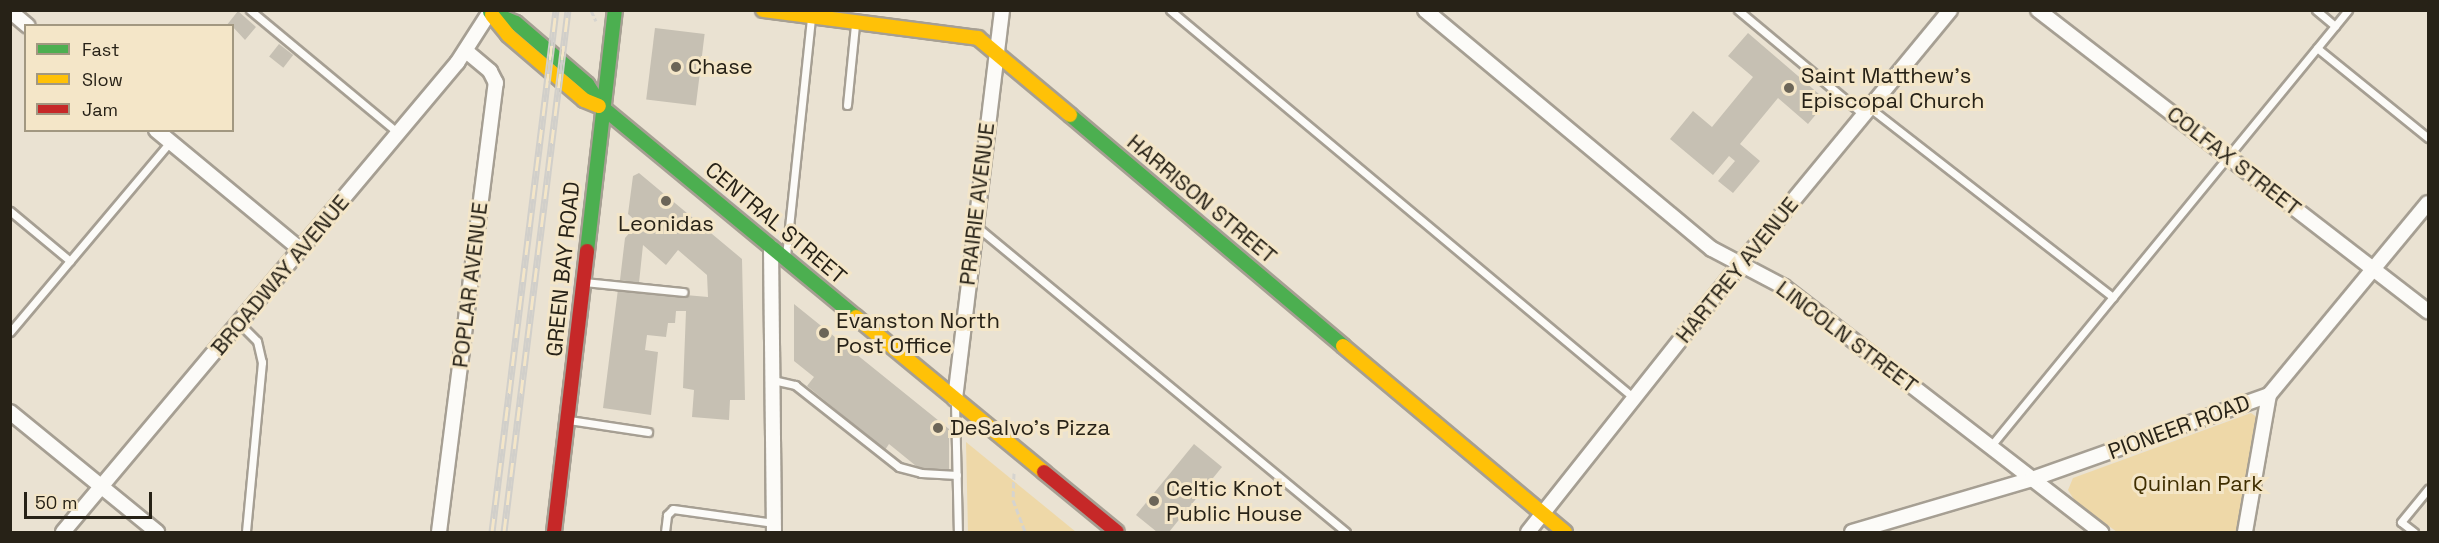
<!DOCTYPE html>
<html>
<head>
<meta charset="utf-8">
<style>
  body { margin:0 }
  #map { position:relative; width:2439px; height:543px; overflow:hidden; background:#eae2d2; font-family:"Space Grotesk",sans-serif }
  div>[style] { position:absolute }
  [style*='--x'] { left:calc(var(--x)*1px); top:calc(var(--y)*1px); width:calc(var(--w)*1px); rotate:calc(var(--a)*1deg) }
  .green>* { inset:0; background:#eed8a8 }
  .building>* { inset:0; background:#c6c0b3; transform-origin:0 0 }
  .path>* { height:3px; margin-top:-1.5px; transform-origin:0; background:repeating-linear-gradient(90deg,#d6d4cf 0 6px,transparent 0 9px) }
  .roads { filter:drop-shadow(2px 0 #a69f93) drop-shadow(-2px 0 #a69f93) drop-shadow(0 2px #a69f93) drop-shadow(0 -2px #a69f93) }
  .lane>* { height:7px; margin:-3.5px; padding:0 3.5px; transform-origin:3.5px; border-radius:3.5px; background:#fcfbf8 }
  .street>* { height:14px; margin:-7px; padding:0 7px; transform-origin:7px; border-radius:7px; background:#fcfbf8 }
  .fast>* { height:14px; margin:-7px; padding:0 7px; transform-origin:7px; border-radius:7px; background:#4caf50 }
  .slow>* { height:14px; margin:-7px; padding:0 7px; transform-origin:7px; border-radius:7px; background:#ffc107 }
  .jam>* { height:14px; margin:-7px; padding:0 7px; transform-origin:7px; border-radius:7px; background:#c62828 }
  .rail>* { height:7px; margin-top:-3.5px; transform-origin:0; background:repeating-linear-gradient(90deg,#f4e6c8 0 14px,#d1cfca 0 28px); box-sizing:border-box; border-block:2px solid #d1cfca }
  .dots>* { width:16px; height:16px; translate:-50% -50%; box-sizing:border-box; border:3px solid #f4e6c8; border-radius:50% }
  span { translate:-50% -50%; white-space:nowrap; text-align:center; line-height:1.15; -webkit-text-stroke:6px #f4e6c8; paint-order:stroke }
  .poi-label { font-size:22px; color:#272217 }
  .left { translate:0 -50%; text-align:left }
  .street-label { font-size:22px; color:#272217 }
  .park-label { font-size:22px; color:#3f2e00 }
  .frame { position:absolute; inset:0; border:12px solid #272217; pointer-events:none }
  .legend { position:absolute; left:24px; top:24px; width:210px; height:108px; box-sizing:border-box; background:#f4e6c8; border:2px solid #a29881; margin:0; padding:8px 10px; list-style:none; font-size:18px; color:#272217 }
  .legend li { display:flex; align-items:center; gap:12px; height:30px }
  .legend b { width:30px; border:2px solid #a29881 }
  .scale { position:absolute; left:24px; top:492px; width:128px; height:27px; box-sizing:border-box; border:3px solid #272217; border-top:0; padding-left:8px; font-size:18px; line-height:21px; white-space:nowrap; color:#272217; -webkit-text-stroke:4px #f4e6c8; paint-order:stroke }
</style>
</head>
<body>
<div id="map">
  <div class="green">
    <i style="clip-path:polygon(2251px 413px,2258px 418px,2238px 532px,2117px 532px,2075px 501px,2068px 490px,2073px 478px)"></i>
    <i style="clip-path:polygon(966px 442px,1076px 532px,968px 532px)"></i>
  </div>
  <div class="building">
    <i style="clip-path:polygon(238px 11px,256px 27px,245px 40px,232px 26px,226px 26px)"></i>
    <i style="left:655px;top:28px;width:50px;height:72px;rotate:7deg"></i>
    <i style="clip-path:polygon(1748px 33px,1827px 101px,1808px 124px,1778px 98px,1740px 144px,1760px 161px,1733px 193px,1718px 181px,1735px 161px,1729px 156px,1713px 175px,1670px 139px,1693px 111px,1712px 127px,1753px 77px,1728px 56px)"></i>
    <i style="left:279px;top:44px;width:18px;height:16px;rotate:38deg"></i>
    <i style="clip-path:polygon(639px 173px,742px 259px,745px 400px,730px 400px,729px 420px,692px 417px,694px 390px,683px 388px,686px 311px,676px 311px,675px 323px,668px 323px,666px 337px,647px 335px,645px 350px,658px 352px,651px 415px,603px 408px,618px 289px,708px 297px,707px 275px,678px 250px,666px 265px,643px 245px,639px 283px,620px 280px,625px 238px,638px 223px,628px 214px,633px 176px)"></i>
    <i style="clip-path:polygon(794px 304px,949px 429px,949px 470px,921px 470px,889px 444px,885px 450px,807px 386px,814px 377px,794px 361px)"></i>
    <i style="clip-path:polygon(1194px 444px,1222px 467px,1169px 532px,1157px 532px,1136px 515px)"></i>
  </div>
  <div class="path">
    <i style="--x:591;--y:10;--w:12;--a:66"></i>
    <i style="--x:1014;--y:473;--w:27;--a:92"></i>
    <i style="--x:1013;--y:500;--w:34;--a:69"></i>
  </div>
  <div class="roads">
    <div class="lane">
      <i style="--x:250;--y:10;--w:192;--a:39.7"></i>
      <i style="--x:1170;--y:10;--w:605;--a:39.9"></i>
      <i style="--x:1738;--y:10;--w:164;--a:39.8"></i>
      <i style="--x:2316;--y:10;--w:25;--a:40"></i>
      <i style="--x:2317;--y:48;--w:143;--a:39"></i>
      <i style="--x:847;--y:105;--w:80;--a:-84.3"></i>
      <i style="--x:1870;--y:108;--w:308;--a:37.9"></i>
      <i style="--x:10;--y:211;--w:78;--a:39.8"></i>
      <i style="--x:976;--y:226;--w:480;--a:39.6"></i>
      <i style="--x:786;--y:256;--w:238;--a:-84"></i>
      <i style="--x:585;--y:282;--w:99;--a:5.8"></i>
      <i style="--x:239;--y:323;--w:25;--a:45"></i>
      <i style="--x:257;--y:341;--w:22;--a:77"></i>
      <i style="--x:262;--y:362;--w:171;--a:95.4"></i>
      <i style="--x:10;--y:332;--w:248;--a:-49.9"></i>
      <i style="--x:773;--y:380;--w:23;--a:13"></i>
      <i style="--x:795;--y:385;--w:132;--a:38.3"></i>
      <i style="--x:899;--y:467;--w:23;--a:15"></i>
      <i style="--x:921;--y:473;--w:36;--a:3"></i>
      <i style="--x:955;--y:403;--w:129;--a:88.7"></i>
      <i style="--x:569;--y:420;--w:80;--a:8.6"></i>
      <i style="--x:1990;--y:447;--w:565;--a:-50.67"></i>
      <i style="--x:665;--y:532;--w:17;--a:-83"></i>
      <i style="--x:667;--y:515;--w:8;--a:-45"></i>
      <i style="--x:673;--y:509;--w:102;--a:7.9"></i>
      <i style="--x:2414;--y:532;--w:16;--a:-142"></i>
      <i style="--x:2401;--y:522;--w:43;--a:-50.7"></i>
    </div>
    <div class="street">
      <i style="--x:1425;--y:10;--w:373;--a:39.8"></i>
      <i style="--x:1712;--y:249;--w:81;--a:27.8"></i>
      <i style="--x:1784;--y:287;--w:401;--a:37.7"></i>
      <i style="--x:2038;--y:10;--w:493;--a:37.7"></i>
      <i style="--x:10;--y:11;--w:23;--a:40"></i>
      <i style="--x:156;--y:130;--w:188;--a:39.6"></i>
      <i style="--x:771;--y:247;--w:285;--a:89.4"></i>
      <i style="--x:955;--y:399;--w:392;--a:-83.1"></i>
      <i style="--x:10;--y:412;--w:190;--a:39.2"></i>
      <i style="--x:63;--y:532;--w:613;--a:-49.97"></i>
      <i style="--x:457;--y:63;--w:63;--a:-57.3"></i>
      <i style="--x:439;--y:532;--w:453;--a:-82.8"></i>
      <i style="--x:496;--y:83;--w:13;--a:-117"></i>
      <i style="--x:490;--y:71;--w:31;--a:-140"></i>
      <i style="--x:1528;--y:532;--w:341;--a:-51.6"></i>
      <i style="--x:1740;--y:265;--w:330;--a:-50.5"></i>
      <i style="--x:1852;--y:532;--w:188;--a:-16.4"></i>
      <i style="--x:2032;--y:479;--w:251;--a:-19.5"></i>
      <i style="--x:2269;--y:395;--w:249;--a:-50.4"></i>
      <i style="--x:2245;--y:532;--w:139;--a:-80.1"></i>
    </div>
    <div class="fast">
      <i style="--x:490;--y:12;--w:28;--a:23"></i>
      <i style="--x:516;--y:23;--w:94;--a:40.7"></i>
      <i style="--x:587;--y:84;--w:27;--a:57"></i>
      <i style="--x:602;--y:107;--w:330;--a:39.6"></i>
      <i style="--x:1070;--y:115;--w:358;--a:40.2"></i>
      <i style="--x:587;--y:251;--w:243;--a:-83.4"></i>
    </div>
    <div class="slow">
      <i style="--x:763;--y:10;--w:217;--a:7.4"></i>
      <i style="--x:978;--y:38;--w:120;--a:39.9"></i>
      <i style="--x:492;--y:15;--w:26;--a:51"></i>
      <i style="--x:508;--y:35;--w:100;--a:40.5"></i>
      <i style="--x:584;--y:100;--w:16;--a:22"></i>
      <i style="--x:856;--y:317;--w:244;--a:39.5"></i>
      <i style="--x:1343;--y:346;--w:290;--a:40"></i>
    </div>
    <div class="jam">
      <i style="--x:1044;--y:472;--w:94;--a:39.4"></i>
      <i style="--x:554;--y:532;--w:283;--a:-83.3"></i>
    </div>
  </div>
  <div class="rail">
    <i style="--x:492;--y:532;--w:526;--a:-83.01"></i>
    <i style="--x:504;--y:532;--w:526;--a:-83.01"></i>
  </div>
  <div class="dots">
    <i style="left:676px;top:67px;background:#6b6558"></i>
    <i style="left:1789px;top:88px;background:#6b6558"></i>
    <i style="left:666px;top:201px;background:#6b6558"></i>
    <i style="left:824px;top:333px;background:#6b6558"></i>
    <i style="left:938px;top:428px;background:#6b6558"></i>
    <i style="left:1154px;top:501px;background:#6b6558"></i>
  </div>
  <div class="poi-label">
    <span class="left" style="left:688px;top:67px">Chase</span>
    <span class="left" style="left:1801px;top:88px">Saint Matthew's<br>Episcopal Church</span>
    <span style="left:666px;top:224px">Leonidas</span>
    <span class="left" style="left:836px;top:333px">Evanston North<br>Post Office</span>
    <span class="left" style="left:950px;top:428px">DeSalvo's Pizza</span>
    <span class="left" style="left:1166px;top:501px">Celtic Knot<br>Public House</span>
  </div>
  <div class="street-label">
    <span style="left:2234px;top:161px;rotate:38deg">COLFAX STREET</span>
    <span style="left:1202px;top:199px;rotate:40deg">HARRISON STREET</span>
    <span style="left:977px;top:204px;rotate:-83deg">PRAIRIE AVENUE</span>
    <span style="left:776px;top:223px;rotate:40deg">CENTRAL STREET</span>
    <span style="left:563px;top:269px;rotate:-84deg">GREEN BAY ROAD</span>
    <span style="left:1737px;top:270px;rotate:-51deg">HARTREY AVENUE</span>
    <span style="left:280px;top:275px;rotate:-50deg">BROADWAY AVENUE</span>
    <span style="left:470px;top:285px;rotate:-83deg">POPLAR AVENUE</span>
    <span style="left:1847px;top:337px;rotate:37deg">LINCOLN STREET</span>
    <span style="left:2179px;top:427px;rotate:-20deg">PIONEER ROAD</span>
  </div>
  <div class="park-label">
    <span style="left:2198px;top:484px">Quinlan Park</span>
  </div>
  <div class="frame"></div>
  <ul class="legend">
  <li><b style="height:8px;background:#4caf50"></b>Fast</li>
  <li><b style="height:8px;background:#ffc107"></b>Slow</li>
  <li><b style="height:8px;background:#c62828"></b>Jam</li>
  </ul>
  <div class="scale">50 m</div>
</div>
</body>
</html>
